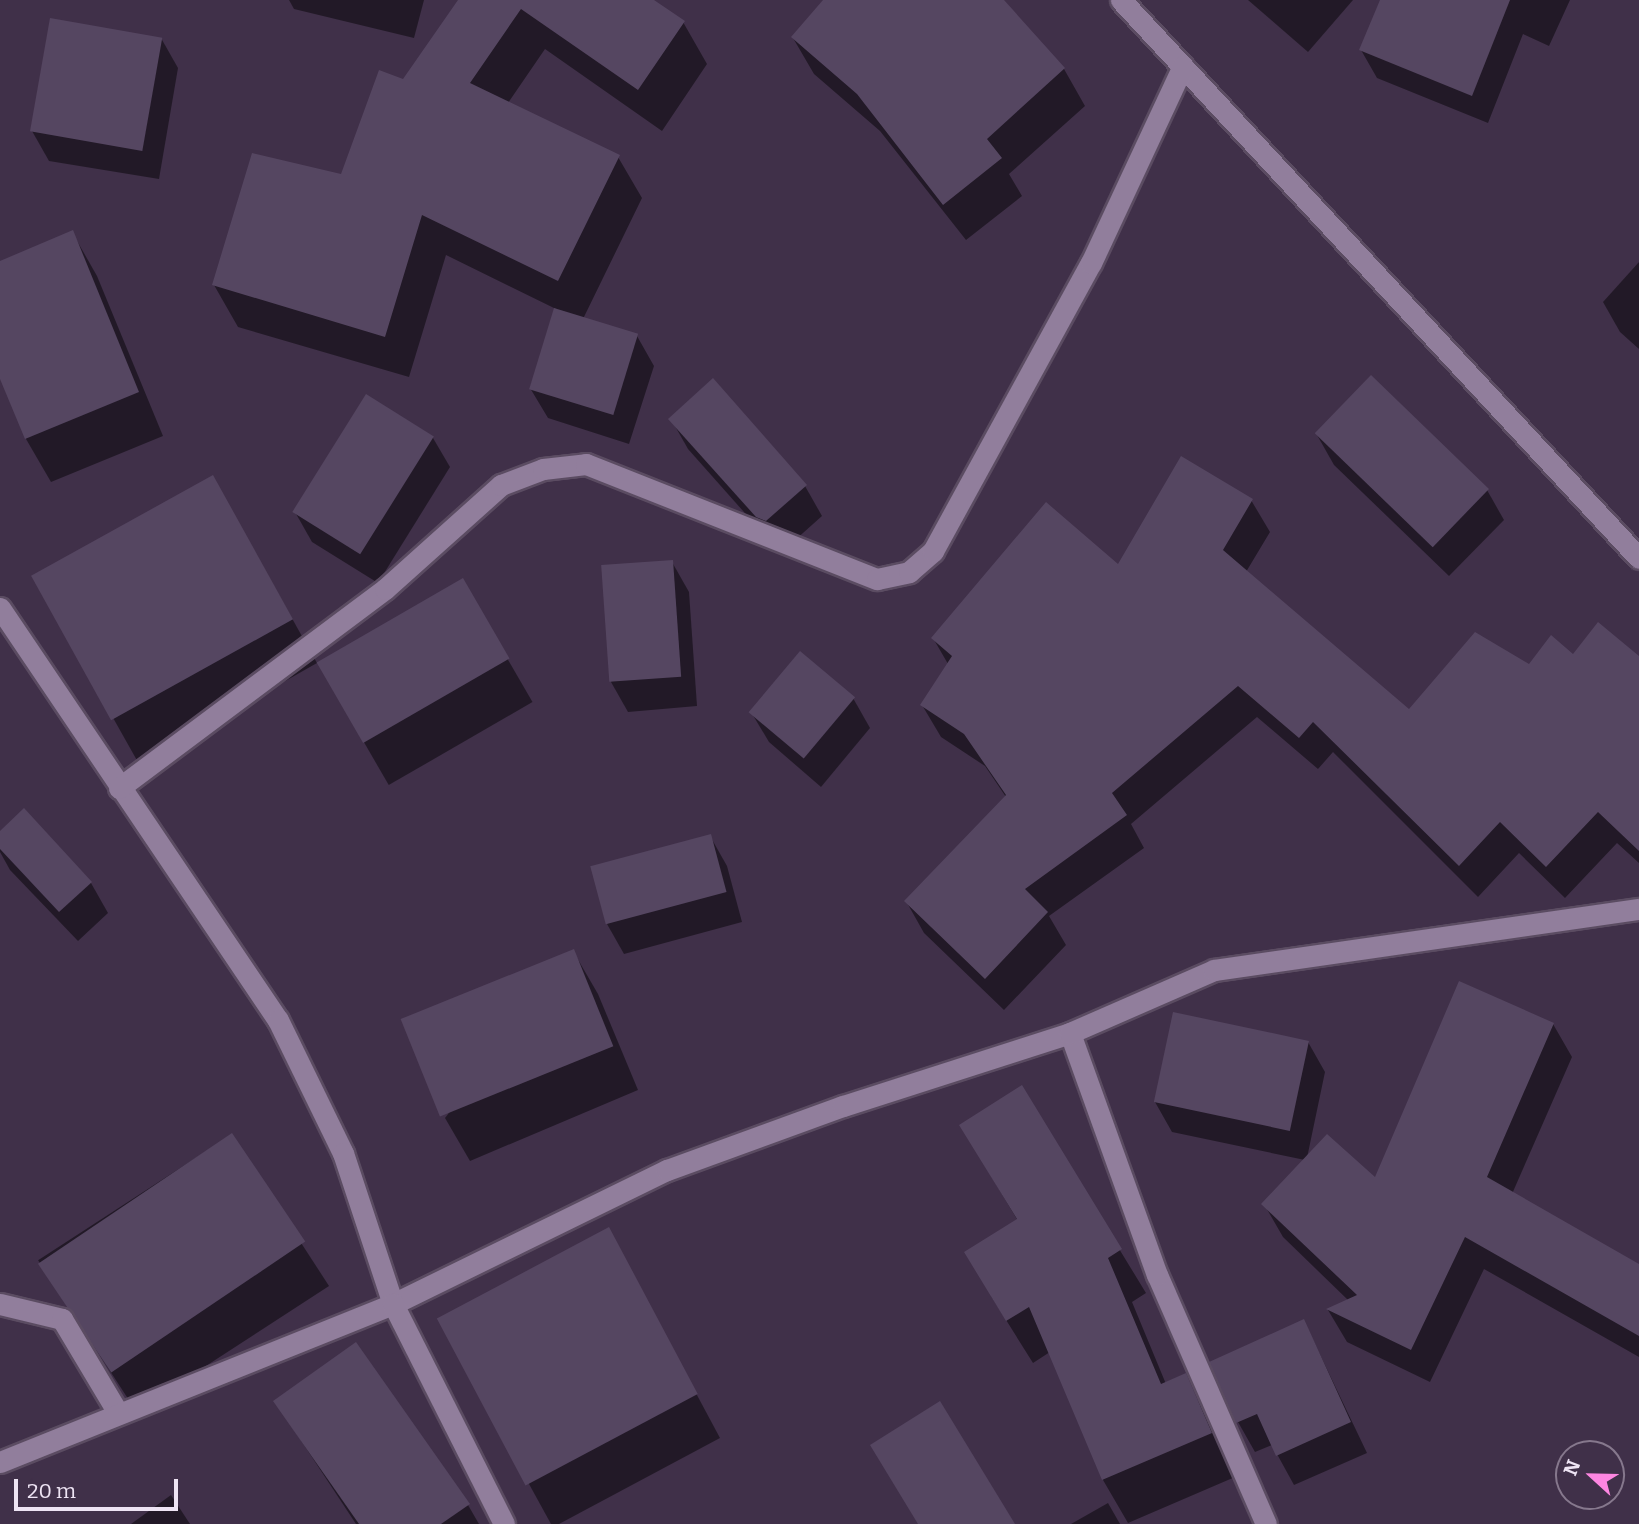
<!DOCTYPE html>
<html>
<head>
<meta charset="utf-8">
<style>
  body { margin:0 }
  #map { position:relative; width:1639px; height:1524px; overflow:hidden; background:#403049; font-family:Bitter,serif }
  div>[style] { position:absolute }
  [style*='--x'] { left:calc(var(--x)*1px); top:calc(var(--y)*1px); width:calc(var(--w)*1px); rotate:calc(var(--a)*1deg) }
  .shadow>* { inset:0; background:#0007; transform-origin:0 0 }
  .building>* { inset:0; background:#554661; transform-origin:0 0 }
  .roads { filter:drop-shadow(2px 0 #5b4c62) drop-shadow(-2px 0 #5b4c62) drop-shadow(0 2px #5b4c62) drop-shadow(0 -2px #5b4c62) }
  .street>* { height:21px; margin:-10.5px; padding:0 10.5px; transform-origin:10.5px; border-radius:10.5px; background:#917e9c }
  span { translate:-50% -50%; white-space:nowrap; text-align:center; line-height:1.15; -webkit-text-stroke:7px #403049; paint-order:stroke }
  .north { position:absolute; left:1555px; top:1440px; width:70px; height:70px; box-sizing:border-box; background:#403049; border:2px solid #86788d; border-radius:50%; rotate:292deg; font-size:19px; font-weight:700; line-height:28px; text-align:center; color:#eee4f4 }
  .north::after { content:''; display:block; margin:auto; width:24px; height:32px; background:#fd86e1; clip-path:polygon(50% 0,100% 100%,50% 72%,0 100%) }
  .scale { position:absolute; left:14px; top:1479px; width:164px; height:32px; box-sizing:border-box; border:4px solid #eee4f4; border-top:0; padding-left:9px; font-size:21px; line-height:24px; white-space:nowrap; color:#eee4f4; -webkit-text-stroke:5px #403049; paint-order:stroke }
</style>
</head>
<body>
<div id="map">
  <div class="shadow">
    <i style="clip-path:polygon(289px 0,424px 0,414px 38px,294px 9px)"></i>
    <i style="clip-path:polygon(461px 0,651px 0,683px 22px,707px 64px,662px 131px,545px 49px,508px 103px,618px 157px,642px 198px,583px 319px,637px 336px,654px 366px,629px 444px,548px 418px,530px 388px,556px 309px,446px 255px,409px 377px,238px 327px,214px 285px,342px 176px)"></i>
    <i style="clip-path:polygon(826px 0,1002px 0,1064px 69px,1085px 106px,1009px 174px,1022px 196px,966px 240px,880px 131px,814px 74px,793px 38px)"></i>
    <i style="clip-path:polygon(1248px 0,1353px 0,1308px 52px)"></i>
    <i style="clip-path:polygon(1382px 0,1570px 0,1549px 46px,1523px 34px,1488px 123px,1377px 78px,1361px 50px)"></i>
    <i style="clip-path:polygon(161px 38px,178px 68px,159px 179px,49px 161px,32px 131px)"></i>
    <i style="clip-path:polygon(72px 232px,97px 276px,163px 436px,51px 482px,26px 439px,0 375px,0 263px)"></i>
    <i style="clip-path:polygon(1639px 262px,1639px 349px,1620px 332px,1603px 302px)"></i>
    <i style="clip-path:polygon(367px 396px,433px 438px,450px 467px,378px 583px,312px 542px,295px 512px)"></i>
    <i style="clip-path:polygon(671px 419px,805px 486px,822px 516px,784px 550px,775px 547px,688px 449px)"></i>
    <i style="clip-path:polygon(1317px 435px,1487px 490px,1504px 520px,1449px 576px,1334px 465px)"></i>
    <i style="clip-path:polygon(1251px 500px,1270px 532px,1246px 572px,1410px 711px,1530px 666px,1573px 656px,1639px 658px,1639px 863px,1617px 843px,1565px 898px,1519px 853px,1478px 897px,1333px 752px,1318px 769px,1257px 717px,1131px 824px,1144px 848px,1049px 916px,1066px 945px,1004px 1010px,924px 933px,906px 901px,1006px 797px,985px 766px,941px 737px,922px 705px,948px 664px,933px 638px,1118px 566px)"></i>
    <i style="clip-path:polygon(237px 520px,317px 663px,139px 764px,35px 579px)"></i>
    <i style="clip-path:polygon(672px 562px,689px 592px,697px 706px,628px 712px,611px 682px)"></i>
    <i style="left:462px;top:580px;width:141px;height:166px;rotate:60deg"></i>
    <i style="clip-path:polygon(853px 698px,870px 728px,821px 787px,769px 742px,751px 712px)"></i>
    <i style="clip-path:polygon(24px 811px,91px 883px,108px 913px,78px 941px,10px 870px,0 852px,0 833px)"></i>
    <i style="clip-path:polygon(710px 836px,727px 866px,742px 922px,624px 954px,607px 924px)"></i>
    <i style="clip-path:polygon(573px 951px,598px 994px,638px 1090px,470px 1161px,445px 1118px)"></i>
    <i style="clip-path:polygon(1553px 1024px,1572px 1057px,1512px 1194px,1639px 1267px,1639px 1357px,1484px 1269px,1430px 1382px,1347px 1342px,1328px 1310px,1349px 1301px,1283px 1237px,1264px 1204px,1305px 1160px,1172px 1132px,1155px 1102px,1308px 1042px,1325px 1072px,1307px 1158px,1375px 1180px)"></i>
    <i style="clip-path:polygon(1021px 1088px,1146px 1293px,1132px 1302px,1166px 1384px,1185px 1375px,1235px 1477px,1128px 1523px,1103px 1480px,1050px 1352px,1033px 1363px,991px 1296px,1018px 1221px,961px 1126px)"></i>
    <i style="left:231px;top:1135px;width:180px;height:230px;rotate:57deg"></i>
    <i style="clip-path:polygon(608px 1229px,720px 1438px,559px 1524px,551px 1524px,439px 1320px)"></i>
    <i style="clip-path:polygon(1304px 1321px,1367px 1453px,1294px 1485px,1272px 1445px,1255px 1452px,1238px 1422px)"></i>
    <i style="clip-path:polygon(275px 1401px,468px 1505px,479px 1524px,356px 1524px)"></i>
    <i style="clip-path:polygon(171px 1495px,190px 1524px,131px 1524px)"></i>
    <i style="clip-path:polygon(1108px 1503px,1120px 1524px,1071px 1524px)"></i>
  </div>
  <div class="building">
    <i style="clip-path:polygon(458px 0,654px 0,685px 21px,638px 90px,521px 9px,470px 83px,620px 155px,558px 281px,422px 215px,385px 337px,212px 285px,252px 153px,341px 174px,379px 70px,403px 79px)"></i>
    <i style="clip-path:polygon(823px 0,1004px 0,1065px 68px,987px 139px,1002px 158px,943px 205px,857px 94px,791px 37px)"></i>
    <i style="clip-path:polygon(1380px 0,1510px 0,1472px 96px,1359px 50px)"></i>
    <i style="left:50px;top:18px;width:114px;height:115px;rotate:10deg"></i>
    <i style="clip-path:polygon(73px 230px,139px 392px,25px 439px,0 379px,0 261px)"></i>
    <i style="left:554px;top:308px;width:88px;height:85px;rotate:17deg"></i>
    <i style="left:1371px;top:375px;width:164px;height:81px;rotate:44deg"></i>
    <i style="clip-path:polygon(713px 378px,807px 485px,766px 521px,756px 517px,668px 419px)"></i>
    <i style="left:366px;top:394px;width:80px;height:139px;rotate:32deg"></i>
    <i style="clip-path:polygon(1181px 456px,1253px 499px,1223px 550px,1409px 709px,1475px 632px,1529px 664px,1551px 635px,1573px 654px,1598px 622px,1639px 656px,1639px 851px,1598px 812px,1546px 867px,1500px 822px,1459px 866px,1313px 722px,1299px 738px,1238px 686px,1112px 793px,1127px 815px,1025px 889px,1048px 912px,985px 979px,904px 901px,1006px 795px,964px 734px,920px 705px,952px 656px,931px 638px,1046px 502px,1118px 564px)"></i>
    <i style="left:213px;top:475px;width:165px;height:208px;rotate:61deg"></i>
    <i style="left:673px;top:560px;width:117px;height:72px;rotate:86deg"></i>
    <i style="left:463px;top:578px;width:93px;height:169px;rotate:60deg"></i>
    <i style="left:800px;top:651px;width:72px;height:80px;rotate:40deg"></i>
    <i style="clip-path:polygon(24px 808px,92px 882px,59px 912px,0 849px,0 831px)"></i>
    <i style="left:711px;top:834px;width:60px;height:125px;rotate:75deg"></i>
    <i style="left:574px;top:949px;width:105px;height:187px;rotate:68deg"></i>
    <i style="clip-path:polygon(1459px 981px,1554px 1023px,1487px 1177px,1639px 1264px,1639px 1336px,1465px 1237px,1411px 1350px,1326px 1309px,1357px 1295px,1261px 1204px,1327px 1134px,1375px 1177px)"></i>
    <i style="left:1173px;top:1012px;width:139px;height:92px;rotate:12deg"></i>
    <i style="clip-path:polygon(1022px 1085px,1122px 1249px,1108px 1258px,1161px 1384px,1186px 1373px,1212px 1433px,1102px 1480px,1029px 1307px,1006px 1321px,964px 1252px,1017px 1219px,959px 1125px)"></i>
    <i style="left:232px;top:1133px;width:131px;height:234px;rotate:56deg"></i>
    <i style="left:609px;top:1227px;width:189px;height:195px;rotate:62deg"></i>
    <i style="clip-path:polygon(1304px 1319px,1351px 1422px,1276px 1456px,1257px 1414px,1236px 1423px,1209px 1362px)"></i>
    <i style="clip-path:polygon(356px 1342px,470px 1504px,441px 1524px,359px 1524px,273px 1401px)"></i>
    <i style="clip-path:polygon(940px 1401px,1015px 1524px,918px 1524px,870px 1445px)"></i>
  </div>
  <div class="roads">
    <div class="street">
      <i style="--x:1121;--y:0;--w:761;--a:47.13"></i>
      <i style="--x:0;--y:608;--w:497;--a:56"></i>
      <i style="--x:278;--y:1020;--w:148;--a:64"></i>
      <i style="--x:343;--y:1153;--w:159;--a:71.7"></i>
      <i style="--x:393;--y:1304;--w:305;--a:-26.1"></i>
      <i style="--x:667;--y:1170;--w:187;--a:-20"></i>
      <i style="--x:843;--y:1106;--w:238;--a:-17.8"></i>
      <i style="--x:119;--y:788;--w:332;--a:-36.8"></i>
      <i style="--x:385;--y:589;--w:156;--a:-41.9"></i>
      <i style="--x:501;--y:485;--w:45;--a:-20.9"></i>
      <i style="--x:543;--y:469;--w:43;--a:-6.6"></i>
      <i style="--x:586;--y:464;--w:313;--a:21.6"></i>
      <i style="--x:877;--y:579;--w:33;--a:-12"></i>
      <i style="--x:909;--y:572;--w:32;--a:-41"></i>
      <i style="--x:933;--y:551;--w:328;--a:-61.3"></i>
      <i style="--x:1091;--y:263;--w:217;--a:-65"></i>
      <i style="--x:0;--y:1304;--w:64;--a:13.6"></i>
      <i style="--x:62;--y:1319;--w:109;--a:59.2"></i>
      <i style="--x:0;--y:1462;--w:424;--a:-21.9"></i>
      <i style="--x:393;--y:1304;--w:246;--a:63.2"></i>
      <i style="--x:1266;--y:1524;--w:272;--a:-113.6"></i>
      <i style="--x:1157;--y:1275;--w:257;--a:-109.8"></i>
      <i style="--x:1070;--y:1033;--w:157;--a:-23.6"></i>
      <i style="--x:1214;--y:970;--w:429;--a:-8.2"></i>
    </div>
  </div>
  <div class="north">N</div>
  <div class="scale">20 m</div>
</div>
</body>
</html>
